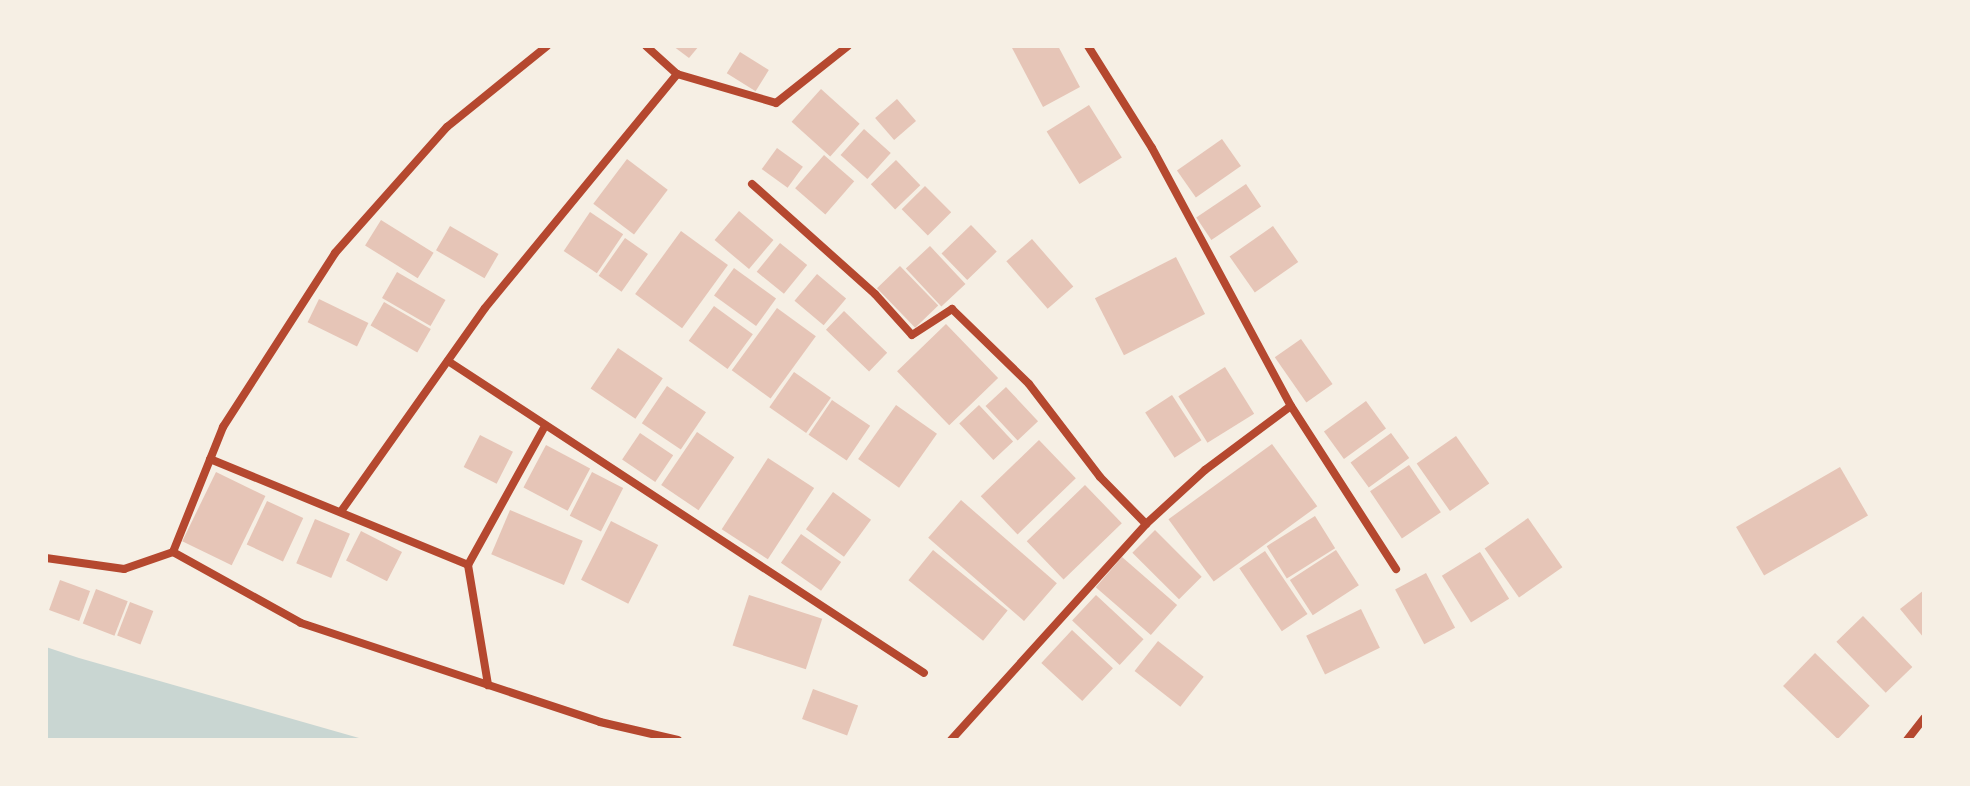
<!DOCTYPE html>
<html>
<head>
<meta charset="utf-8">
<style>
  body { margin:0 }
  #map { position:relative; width:1970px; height:786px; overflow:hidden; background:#f6efe4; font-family:Bitter,serif }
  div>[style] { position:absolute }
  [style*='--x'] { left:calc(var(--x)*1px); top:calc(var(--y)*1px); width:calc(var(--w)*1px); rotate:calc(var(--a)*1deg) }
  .water>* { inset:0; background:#c9d6d2 }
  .building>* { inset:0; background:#e6c5b7; transform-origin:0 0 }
  .minor>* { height:8px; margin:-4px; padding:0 4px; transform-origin:4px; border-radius:4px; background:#b5482f }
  span { translate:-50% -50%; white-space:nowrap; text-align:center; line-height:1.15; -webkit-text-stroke:8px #f6efe4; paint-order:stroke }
  .frame { position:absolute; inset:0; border:48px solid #f6efe4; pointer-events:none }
</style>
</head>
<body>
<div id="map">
  <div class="water">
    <i style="clip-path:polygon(46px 647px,79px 658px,366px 740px,46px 740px)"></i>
  </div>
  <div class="building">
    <i style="clip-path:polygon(673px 46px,699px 46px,689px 58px)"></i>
    <i style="clip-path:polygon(1011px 46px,1058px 46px,1080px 87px,1043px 107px)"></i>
    <i style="left:740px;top:52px;width:34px;height:25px;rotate:32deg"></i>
    <i style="left:821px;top:89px;width:52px;height:44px;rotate:42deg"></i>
    <i style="left:897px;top:99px;width:29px;height:29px;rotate:49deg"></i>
    <i style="left:1089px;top:105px;width:62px;height:50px;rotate:58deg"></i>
    <i style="left:864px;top:129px;width:36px;height:35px;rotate:42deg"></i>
    <i style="left:1222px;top:139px;width:33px;height:55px;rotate:55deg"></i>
    <i style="left:777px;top:148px;width:32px;height:26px;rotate:36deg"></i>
    <i style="left:824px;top:155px;width:40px;height:44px;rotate:41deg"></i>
    <i style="left:627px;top:159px;width:51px;height:56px;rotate:37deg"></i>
    <i style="left:896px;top:160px;width:35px;height:35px;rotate:46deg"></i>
    <i style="left:1246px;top:184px;width:27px;height:60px;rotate:56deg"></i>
    <i style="left:925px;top:186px;width:37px;height:33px;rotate:45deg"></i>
    <i style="left:739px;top:211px;width:45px;height:38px;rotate:40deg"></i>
    <i style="left:590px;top:212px;width:40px;height:47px;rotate:34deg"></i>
    <i style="left:381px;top:220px;width:62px;height:30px;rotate:32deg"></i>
    <i style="left:971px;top:225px;width:37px;height:41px;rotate:46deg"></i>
    <i style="left:450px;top:226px;width:56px;height:28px;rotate:30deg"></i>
    <i style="left:1273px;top:226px;width:44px;height:53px;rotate:55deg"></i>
    <i style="left:681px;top:231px;width:58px;height:78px;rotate:36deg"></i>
    <i style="left:625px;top:238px;width:28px;height:46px;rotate:35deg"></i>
    <i style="left:1032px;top:239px;width:63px;height:34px;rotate:49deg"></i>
    <i style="left:780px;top:243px;width:35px;height:37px;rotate:39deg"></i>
    <i style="left:930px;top:246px;width:52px;height:33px;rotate:47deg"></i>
    <i style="left:1176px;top:257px;width:64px;height:91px;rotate:63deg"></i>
    <i style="left:900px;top:266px;width:55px;height:32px;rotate:46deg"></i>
    <i style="left:734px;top:268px;width:52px;height:34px;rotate:36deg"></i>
    <i style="left:397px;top:272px;width:56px;height:30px;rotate:30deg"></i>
    <i style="left:817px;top:274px;width:38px;height:35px;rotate:40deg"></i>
    <i style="left:319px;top:299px;width:55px;height:26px;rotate:26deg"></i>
    <i style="left:384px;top:302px;width:54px;height:27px;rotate:30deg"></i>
    <i style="left:714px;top:306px;width:48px;height:43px;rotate:36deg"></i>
    <i style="left:777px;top:308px;width:48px;height:77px;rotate:36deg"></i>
    <i style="left:844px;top:311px;width:60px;height:26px;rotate:44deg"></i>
    <i style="left:946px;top:324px;width:75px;height:68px;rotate:46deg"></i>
    <i style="left:1301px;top:339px;width:55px;height:32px;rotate:55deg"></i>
    <i style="left:618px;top:348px;width:54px;height:49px;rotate:34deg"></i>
    <i style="left:1225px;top:367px;width:55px;height:55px;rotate:58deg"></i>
    <i style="left:794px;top:372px;width:45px;height:43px;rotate:35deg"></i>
    <i style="left:667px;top:386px;width:47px;height:45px;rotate:34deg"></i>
    <i style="left:1006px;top:387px;width:47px;height:28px;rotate:47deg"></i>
    <i style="left:1172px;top:395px;width:54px;height:32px;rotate:57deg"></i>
    <i style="left:832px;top:400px;width:46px;height:42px;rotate:34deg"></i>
    <i style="left:1366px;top:401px;width:34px;height:52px;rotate:54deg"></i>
    <i style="left:896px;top:405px;width:50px;height:66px;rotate:35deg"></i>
    <i style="left:979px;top:405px;width:50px;height:27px;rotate:47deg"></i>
    <i style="left:697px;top:432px;width:45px;height:64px;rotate:34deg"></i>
    <i style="left:640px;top:433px;width:40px;height:32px;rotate:34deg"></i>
    <i style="left:1391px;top:433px;width:31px;height:50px;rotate:54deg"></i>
    <i style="left:480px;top:435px;width:37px;height:36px;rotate:27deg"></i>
    <i style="left:1456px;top:436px;width:58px;height:48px;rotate:55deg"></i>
    <i style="left:1039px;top:440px;width:53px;height:81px;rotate:46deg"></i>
    <i style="left:1272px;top:444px;width:77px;height:128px;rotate:54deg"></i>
    <i style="left:546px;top:445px;width:50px;height:48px;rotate:28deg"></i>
    <i style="left:768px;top:458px;width:55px;height:85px;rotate:33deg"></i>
    <i style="left:1409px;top:465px;width:57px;height:47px;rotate:56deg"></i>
    <i style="left:1840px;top:467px;width:56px;height:120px;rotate:60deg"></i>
    <i style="left:216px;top:472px;width:55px;height:77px;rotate:26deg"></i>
    <i style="left:592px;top:472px;width:35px;height:49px;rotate:27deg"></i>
    <i style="left:1085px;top:485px;width:53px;height:81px;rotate:46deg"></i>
    <i style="left:833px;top:492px;width:47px;height:46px;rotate:36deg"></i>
    <i style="left:961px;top:500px;width:127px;height:50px;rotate:41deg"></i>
    <i style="left:267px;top:501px;width:40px;height:48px;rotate:25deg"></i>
    <i style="left:510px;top:510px;width:79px;height:48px;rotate:23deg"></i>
    <i style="left:1315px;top:516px;width:38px;height:57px;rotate:58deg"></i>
    <i style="left:1528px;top:518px;width:60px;height:53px;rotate:55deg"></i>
    <i style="left:315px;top:519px;width:38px;height:48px;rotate:23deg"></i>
    <i style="left:611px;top:521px;width:53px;height:66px;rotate:27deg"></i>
    <i style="left:1155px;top:530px;width:66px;height:32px;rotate:45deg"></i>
    <i style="left:361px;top:531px;width:46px;height:33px;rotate:27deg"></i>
    <i style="left:801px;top:534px;width:49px;height:35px;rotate:35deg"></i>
    <i style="left:933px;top:550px;width:96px;height:39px;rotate:39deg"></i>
    <i style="left:1336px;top:550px;width:42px;height:55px;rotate:57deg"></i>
    <i style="left:1265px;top:551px;width:76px;height:31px;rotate:56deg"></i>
    <i style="left:1480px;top:552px;width:55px;height:45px;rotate:58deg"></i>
    <i style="left:1122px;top:557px;width:73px;height:40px;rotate:41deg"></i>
    <i style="left:1426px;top:573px;width:62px;height:35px;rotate:62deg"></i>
    <i style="left:60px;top:580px;width:32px;height:32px;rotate:20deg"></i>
    <i style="left:96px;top:589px;width:34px;height:37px;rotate:21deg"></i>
    <i style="clip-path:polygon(1924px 590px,1924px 638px,1900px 609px)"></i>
    <i style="left:749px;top:595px;width:77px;height:53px;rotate:18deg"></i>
    <i style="left:1096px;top:595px;width:65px;height:35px;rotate:43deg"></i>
    <i style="left:130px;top:602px;width:25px;height:36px;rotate:21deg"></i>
    <i style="left:1361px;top:609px;width:43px;height:61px;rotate:64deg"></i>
    <i style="left:1863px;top:616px;width:71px;height:37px;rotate:46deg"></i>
    <i style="left:1072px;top:630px;width:56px;height:45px;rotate:43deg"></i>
    <i style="left:1158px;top:641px;width:58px;height:38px;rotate:38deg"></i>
    <i style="left:1815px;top:653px;width:76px;height:46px;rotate:44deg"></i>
    <i style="left:813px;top:689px;width:48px;height:32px;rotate:20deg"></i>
  </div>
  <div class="minor">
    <i style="--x:646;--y:46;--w:42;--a:42.1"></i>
    <i style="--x:677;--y:74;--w:103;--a:16.3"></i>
    <i style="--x:776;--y:103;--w:92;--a:-38.4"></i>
    <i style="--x:1088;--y:46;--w:120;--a:57.9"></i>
    <i style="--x:1152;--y:148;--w:293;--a:61.7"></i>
    <i style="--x:1291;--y:406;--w:194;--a:57.2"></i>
    <i style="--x:752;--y:184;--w:165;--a:41.8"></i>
    <i style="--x:875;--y:294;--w:55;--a:47.9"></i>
    <i style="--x:912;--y:335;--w:48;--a:-33"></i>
    <i style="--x:952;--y:309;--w:107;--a:44.2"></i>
    <i style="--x:1029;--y:384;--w:117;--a:52.6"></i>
    <i style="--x:1100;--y:477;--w:66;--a:45.6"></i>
    <i style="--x:448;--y:361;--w:569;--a:33.24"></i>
    <i style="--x:210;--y:459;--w:279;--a:22.3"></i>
    <i style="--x:468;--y:565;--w:157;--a:-61"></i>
    <i style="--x:342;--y:510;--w:247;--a:-54.7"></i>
    <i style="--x:485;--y:308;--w:303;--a:-50.6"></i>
    <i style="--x:173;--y:552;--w:135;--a:-68.2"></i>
    <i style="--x:223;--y:427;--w:207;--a:-57.2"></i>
    <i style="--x:335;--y:253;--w:169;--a:-48.4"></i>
    <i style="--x:447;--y:127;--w:129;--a:-39"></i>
    <i style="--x:46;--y:558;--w:79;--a:8"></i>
    <i style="--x:124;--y:569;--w:52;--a:-19.1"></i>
    <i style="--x:173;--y:552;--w:146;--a:29"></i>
    <i style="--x:301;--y:623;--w:315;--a:18.3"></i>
    <i style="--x:600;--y:722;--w:80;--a:13"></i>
    <i style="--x:468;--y:565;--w:122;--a:80.5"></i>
    <i style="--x:951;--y:740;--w:291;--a:-47.9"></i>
    <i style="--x:1146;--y:524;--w:80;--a:-42.5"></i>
    <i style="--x:1205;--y:470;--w:107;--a:-36.7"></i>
    <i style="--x:1907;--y:740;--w:28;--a:-52"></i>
  </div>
  <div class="frame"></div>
</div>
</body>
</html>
